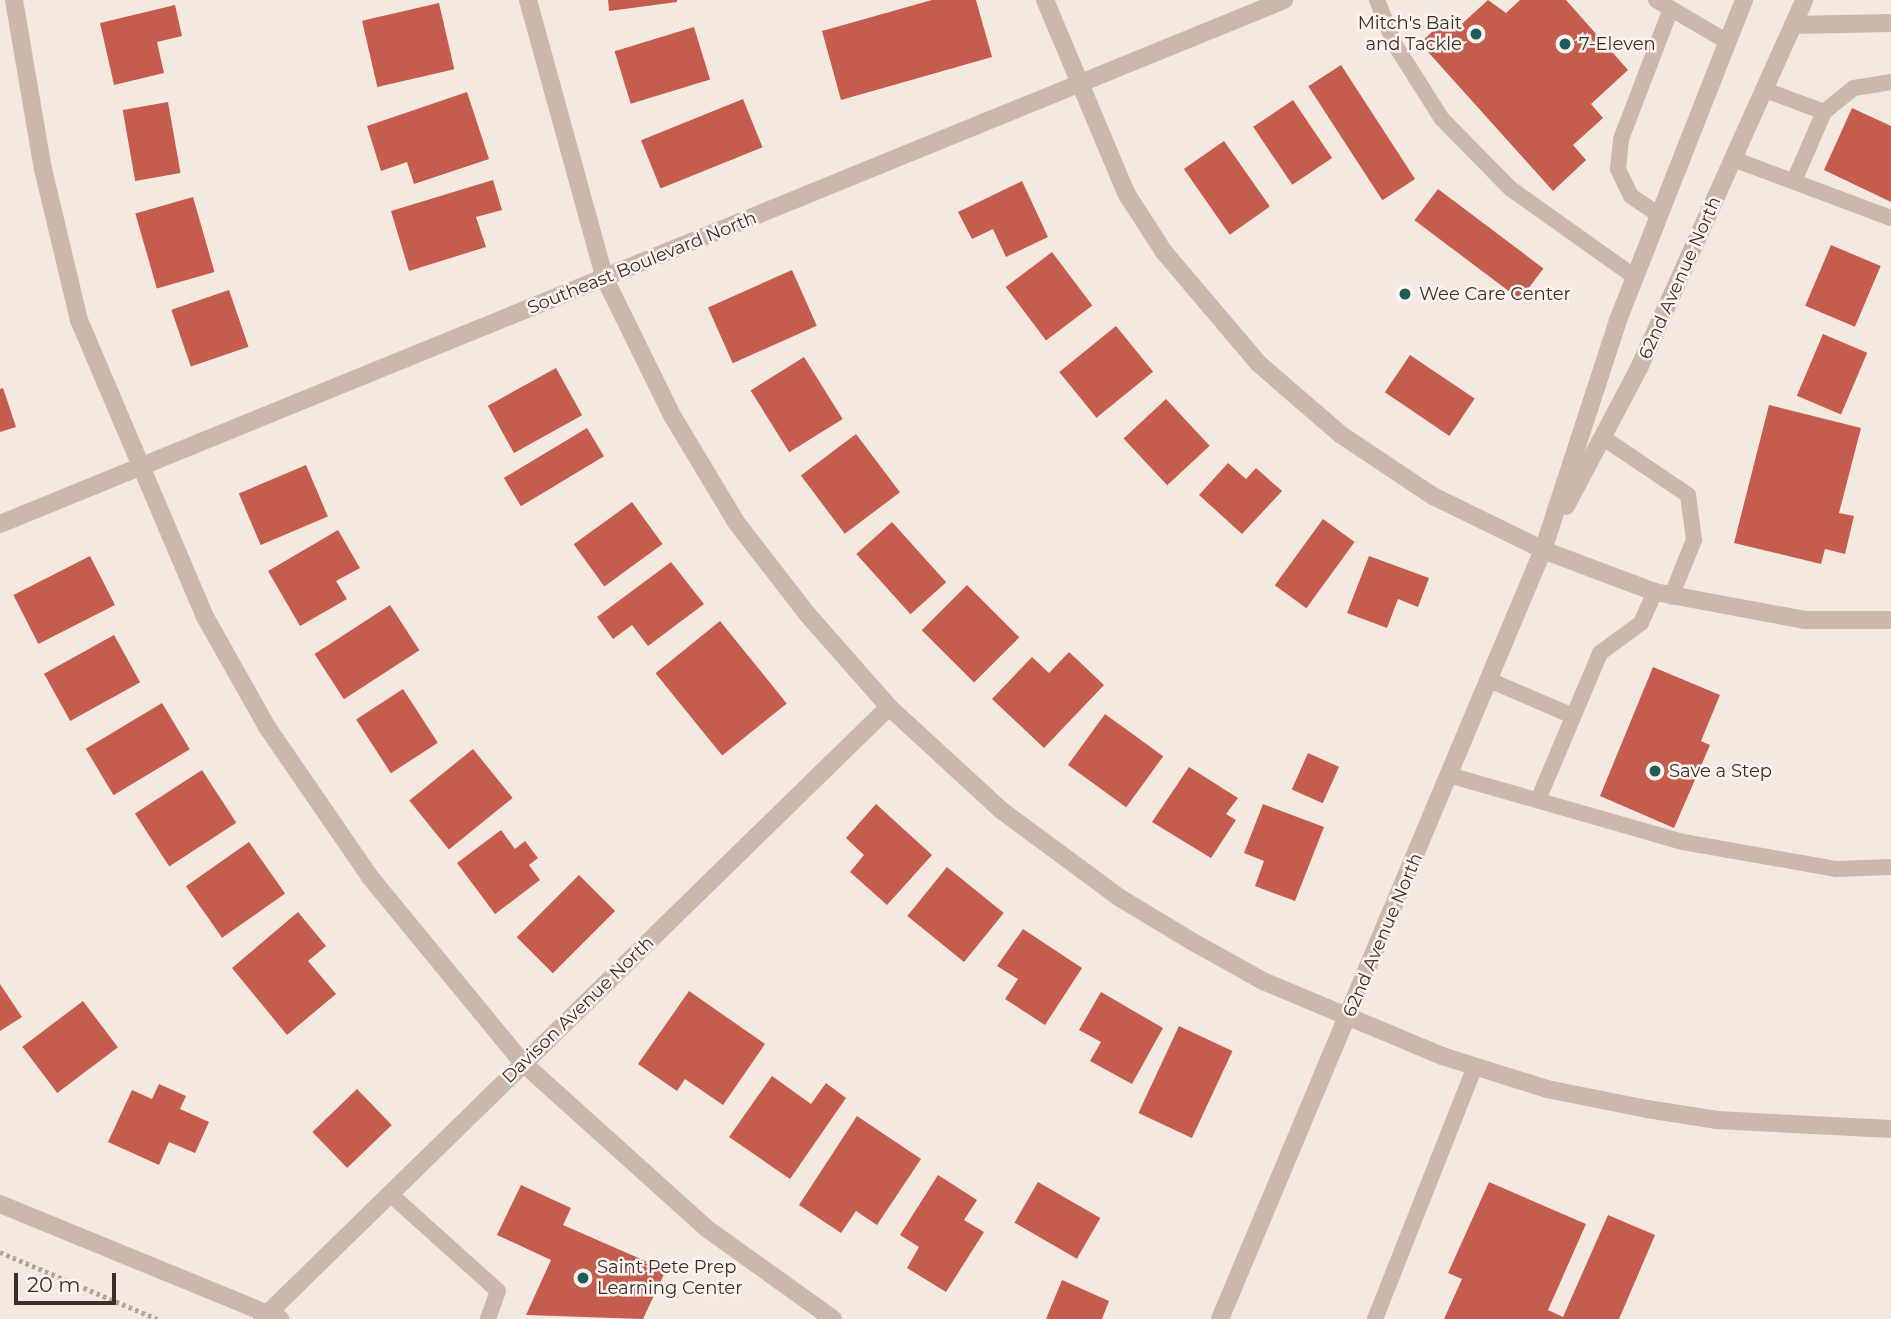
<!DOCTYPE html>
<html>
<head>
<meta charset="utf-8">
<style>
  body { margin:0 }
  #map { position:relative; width:1891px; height:1319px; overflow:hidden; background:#f3e9e1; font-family:Montserrat,sans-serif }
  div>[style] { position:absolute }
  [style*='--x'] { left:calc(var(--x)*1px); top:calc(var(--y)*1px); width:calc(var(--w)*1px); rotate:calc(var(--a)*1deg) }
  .building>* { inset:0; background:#c45d4e; transform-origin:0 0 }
  .path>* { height:4.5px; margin-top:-2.25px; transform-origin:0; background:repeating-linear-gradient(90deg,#b8a197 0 3.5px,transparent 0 7px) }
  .service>* { height:16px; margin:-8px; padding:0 8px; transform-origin:8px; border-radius:8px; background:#ccb7ad }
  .minor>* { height:18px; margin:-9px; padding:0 9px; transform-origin:9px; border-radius:9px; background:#ccb7ad }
  .tertiary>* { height:18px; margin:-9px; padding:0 9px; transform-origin:9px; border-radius:9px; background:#ccb7ad }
  .dots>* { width:19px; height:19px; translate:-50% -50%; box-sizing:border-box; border:4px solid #fbf3ee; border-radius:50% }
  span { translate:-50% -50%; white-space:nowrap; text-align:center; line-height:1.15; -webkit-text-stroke:5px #fbf3ee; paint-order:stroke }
  .poi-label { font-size:18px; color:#3a2e2b }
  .right { translate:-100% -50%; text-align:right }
  .left { translate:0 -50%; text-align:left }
  .street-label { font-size:18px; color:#3a2e2b }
  .scale { position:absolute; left:14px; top:1273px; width:102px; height:32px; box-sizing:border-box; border:4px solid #3a2e2b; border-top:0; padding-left:9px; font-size:21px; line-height:24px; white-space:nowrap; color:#3a2e2b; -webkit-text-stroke:5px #fbf3ee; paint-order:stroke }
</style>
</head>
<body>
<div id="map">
  <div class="building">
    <i style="clip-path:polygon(608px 0,677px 0,677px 2px,609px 11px)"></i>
    <i style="clip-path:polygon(932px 0,976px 0,992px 57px,841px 100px,822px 31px)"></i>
    <i style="clip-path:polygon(1488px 0,1506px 13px,1520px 0,1566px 0,1628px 70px,1591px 104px,1603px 118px,1573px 145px,1586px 160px,1553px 191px,1420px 43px,1445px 20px,1454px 31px)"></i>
    <i style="left:439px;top:3px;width:68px;height:79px;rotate:77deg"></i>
    <i style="clip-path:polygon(175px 5px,182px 36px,157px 42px,164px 73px,114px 85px,100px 23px)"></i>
    <i style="left:694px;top:27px;width:55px;height:83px;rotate:73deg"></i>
    <i style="left:1341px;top:65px;width:136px;height:39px;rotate:57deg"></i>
    <i style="clip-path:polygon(467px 92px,489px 159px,414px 184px,407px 162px,381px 171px,367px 126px)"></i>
    <i style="left:743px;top:99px;width:52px;height:110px;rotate:68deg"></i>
    <i style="left:1293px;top:100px;width:70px;height:48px;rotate:56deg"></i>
    <i style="left:168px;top:102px;width:72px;height:46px;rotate:80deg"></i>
    <i style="clip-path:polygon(1852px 108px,1891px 126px,1891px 202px,1824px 170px)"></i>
    <i style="left:1224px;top:141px;width:80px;height:49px;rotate:55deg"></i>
    <i style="clip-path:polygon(493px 180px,502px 210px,476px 217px,486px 247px,409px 271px,391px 211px)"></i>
    <i style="clip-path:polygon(1022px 181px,1048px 237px,1006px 257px,993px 229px,972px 239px,958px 212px)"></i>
    <i style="left:1438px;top:189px;width:132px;height:39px;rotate:37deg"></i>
    <i style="left:193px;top:197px;width:78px;height:60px;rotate:74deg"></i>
    <i style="left:1831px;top:245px;width:54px;height:66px;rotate:23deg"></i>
    <i style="left:1052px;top:252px;width:67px;height:58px;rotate:53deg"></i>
    <i style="left:792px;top:270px;width:61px;height:92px;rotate:66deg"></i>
    <i style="left:229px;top:290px;width:60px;height:61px;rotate:71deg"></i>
    <i style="left:1116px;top:326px;width:59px;height:73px;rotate:51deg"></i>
    <i style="left:1823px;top:334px;width:48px;height:67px;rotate:23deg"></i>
    <i style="left:1410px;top:355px;width:78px;height:45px;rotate:34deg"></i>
    <i style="left:804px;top:357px;width:73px;height:63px;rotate:58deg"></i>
    <i style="left:556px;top:368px;width:54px;height:78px;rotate:61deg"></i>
    <i style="clip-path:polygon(3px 388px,16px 427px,0 432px,0 389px)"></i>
    <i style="left:1166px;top:399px;width:64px;height:58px;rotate:47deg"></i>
    <i style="clip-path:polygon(1769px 405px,1861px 428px,1839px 513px,1854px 516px,1845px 554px,1825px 549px,1821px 564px,1734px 543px)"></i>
    <i style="left:587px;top:428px;width:33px;height:97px;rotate:59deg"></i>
    <i style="left:856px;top:434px;width:73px;height:69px;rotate:53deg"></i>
    <i style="clip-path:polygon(1228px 463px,1246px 479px,1256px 468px,1282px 491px,1242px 534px,1199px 495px)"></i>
    <i style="left:306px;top:465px;width:56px;height:73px;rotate:67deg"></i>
    <i style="left:632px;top:502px;width:52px;height:72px;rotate:54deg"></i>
    <i style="left:1323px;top:519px;width:39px;height:82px;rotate:36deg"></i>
    <i style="left:892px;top:522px;width:81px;height:48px;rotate:48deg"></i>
    <i style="clip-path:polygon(338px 530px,360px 568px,336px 581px,347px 599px,300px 626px,268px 571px)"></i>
    <i style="left:90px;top:556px;width:55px;height:86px;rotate:63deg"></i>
    <i style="clip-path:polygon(1369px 556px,1429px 578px,1418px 607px,1398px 599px,1387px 628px,1347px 613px)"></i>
    <i style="clip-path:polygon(671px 562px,704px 604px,648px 646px,632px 625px,613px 639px,597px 617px)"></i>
    <i style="left:967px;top:585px;width:74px;height:64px;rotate:45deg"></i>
    <i style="left:390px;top:605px;width:54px;height:90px;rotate:57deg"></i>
    <i style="left:720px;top:621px;width:106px;height:83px;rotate:51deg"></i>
    <i style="left:114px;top:635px;width:54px;height:80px;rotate:61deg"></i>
    <i style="clip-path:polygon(1069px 652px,1104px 685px,1044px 748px,992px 699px,1032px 657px,1049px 673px)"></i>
    <i style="clip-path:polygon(1653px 667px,1720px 695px,1701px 741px,1710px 745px,1674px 828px,1600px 796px)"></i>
    <i style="left:403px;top:689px;width:64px;height:56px;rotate:57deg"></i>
    <i style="left:162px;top:703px;width:54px;height:89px;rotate:59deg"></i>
    <i style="left:1105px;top:714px;width:72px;height:63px;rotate:36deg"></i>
    <i style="left:473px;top:749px;width:63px;height:82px;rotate:51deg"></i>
    <i style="left:1308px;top:753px;width:34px;height:40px;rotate:24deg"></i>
    <i style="clip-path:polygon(1189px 767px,1238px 798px,1226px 814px,1236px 820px,1211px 858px,1152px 822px)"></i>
    <i style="left:202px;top:770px;width:63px;height:80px;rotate:57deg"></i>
    <i style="clip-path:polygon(876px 804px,932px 855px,887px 905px,850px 872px,864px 855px,846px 838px)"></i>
    <i style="clip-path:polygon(1263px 804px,1324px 827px,1295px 901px,1255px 886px,1264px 861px,1244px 853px)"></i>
    <i style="clip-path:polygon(501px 830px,515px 849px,525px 841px,538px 858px,529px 865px,540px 880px,495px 914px,457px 863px)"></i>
    <i style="left:249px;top:842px;width:63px;height:77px;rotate:55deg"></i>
    <i style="left:947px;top:867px;width:73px;height:63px;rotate:39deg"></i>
    <i style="left:579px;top:875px;width:51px;height:88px;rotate:45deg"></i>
    <i style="clip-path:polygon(298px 912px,326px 946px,308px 961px,336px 994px,287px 1035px,232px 968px)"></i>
    <i style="clip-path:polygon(1023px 929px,1082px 968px,1045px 1025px,1005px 999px,1018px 979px,997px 966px)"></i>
    <i style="clip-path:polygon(0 984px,22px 1017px,0 1031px)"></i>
    <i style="clip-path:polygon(689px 991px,765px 1044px,723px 1105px,685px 1079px,677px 1091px,638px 1064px)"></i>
    <i style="clip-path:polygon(1101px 992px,1163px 1028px,1132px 1084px,1090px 1061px,1101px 1042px,1079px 1030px)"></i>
    <i style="left:83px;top:1001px;width:58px;height:76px;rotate:53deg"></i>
    <i style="left:1179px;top:1026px;width:59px;height:96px;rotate:25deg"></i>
    <i style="clip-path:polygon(772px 1076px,811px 1104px,826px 1083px,846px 1098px,790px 1179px,729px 1137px)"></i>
    <i style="clip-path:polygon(159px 1084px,186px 1096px,180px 1109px,209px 1122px,195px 1153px,169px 1142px,159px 1165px,108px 1142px,132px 1090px,152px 1099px)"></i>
    <i style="left:357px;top:1089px;width:50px;height:62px;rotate:46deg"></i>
    <i style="clip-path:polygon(857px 1116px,921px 1159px,877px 1225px,856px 1211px,841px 1233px,799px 1205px)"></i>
    <i style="clip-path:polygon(938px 1175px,977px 1200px,964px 1220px,984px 1232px,946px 1292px,907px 1268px,919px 1247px,900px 1235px)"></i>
    <i style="left:1038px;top:1182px;width:72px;height:47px;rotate:30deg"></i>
    <i style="clip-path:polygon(1489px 1182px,1586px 1224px,1548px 1310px,1563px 1317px,1608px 1215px,1655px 1235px,1619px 1319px,1444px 1319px,1462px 1279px,1448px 1273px)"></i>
    <i style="clip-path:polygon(521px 1185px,571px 1208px,563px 1225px,666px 1270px,643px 1319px,526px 1315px,551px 1260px,497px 1235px)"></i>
    <i style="clip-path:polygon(1062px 1280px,1109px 1301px,1102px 1319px,1046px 1319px)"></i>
  </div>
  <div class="path">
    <i style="--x:0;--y:1252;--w:171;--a:23.1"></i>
  </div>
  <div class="service">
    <i style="--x:1377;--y:0;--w:48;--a:68.2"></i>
    <i style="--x:1395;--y:45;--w:88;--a:57.6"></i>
    <i style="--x:1442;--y:119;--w:98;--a:45.4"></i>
    <i style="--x:1511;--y:189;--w:152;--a:35.4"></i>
    <i style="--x:1656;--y:0;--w:83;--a:30.3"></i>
    <i style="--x:1765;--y:90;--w:63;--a:20.4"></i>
    <i style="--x:1824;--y:112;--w:38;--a:-39"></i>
    <i style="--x:1854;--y:88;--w:37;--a:-9"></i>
    <i style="--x:1733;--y:159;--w:169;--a:20.5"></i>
    <i style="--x:1794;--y:181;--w:75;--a:-66.5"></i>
    <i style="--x:1659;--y:215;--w:34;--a:-146"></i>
    <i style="--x:1631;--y:196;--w:30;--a:-116"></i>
    <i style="--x:1618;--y:169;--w:30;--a:-84"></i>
    <i style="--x:1621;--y:139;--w:139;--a:-69"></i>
    <i style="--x:1602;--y:437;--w:104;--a:34"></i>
    <i style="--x:1688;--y:495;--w:45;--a:82.4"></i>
    <i style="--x:1694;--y:540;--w:61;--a:112"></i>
    <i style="--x:1489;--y:680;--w:91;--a:23.2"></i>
    <i style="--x:1449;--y:775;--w:243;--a:16"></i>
    <i style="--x:1683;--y:842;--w:155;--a:10"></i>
    <i style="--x:1836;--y:869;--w:55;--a:-2.1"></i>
    <i style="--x:1538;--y:800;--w:160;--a:-67.1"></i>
    <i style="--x:1600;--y:653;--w:51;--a:-36.2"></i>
    <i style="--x:1641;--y:623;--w:34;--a:-66"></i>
    <i style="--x:390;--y:1194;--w:145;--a:41.9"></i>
    <i style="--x:498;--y:1291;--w:30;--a:110"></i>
    <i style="--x:1375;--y:1319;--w:271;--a:-68.4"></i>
  </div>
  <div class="minor">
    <i style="--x:14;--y:0;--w:171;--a:80.3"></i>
    <i style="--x:43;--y:169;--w:155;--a:76.6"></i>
    <i style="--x:79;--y:320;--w:320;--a:67"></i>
    <i style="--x:204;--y:615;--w:129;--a:60.6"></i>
    <i style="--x:267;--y:727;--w:182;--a:55.5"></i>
    <i style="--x:370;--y:877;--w:241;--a:50.6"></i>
    <i style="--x:523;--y:1063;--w:246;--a:42"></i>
    <i style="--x:706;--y:1228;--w:156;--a:35.6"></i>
    <i style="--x:528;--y:0;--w:289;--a:74.6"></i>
    <i style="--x:605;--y:279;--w:154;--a:63.8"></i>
    <i style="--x:673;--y:417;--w:122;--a:59"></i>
    <i style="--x:736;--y:522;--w:118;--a:52.3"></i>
    <i style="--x:808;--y:615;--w:123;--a:48.6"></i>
    <i style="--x:889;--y:707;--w:152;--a:42.6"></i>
    <i style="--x:1001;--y:810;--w:148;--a:36.5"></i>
    <i style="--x:1120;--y:898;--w:85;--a:31.1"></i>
    <i style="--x:1193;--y:942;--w:80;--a:29.1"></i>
    <i style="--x:1263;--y:981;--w:194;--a:22.7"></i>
    <i style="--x:1442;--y:1056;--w:110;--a:17.4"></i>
    <i style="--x:1547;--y:1089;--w:102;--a:11.3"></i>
    <i style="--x:1647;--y:1109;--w:71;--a:8.9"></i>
    <i style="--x:1717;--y:1120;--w:174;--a:3"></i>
    <i style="--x:1045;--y:0;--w:209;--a:67.2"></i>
    <i style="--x:1126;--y:193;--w:70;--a:57.2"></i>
    <i style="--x:1164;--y:252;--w:147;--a:49.7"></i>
    <i style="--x:1259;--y:364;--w:107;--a:40.8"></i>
    <i style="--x:1340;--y:434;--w:112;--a:33.7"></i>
    <i style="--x:1433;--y:496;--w:123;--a:26.1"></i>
    <i style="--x:1543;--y:550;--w:120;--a:20.6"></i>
    <i style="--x:1655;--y:592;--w:152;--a:10.6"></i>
    <i style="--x:1804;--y:620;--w:87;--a:0"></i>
    <i style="--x:1793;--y:25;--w:98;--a:-1.2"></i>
    <i style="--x:0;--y:524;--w:1387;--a:-22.2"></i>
    <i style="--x:262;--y:1319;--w:876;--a:-44.31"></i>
  </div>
  <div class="tertiary">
    <i style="--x:1566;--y:506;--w:156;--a:-62.1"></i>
    <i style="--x:1639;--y:368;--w:403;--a:-65.8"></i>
    <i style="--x:0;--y:1204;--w:303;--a:22.3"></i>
    <i style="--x:1220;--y:1319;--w:834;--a:-67.22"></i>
    <i style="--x:1543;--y:550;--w:242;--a:-71.9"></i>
    <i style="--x:1618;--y:320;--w:344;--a:-68.5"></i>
  </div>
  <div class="dots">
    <i style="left:1476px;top:34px;background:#215c59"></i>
    <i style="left:1565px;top:44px;background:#215c59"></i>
    <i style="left:1405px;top:294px;background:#215c59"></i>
    <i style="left:1655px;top:771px;background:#215c59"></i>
    <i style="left:583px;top:1278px;background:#215c59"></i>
  </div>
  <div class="poi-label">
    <span class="right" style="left:1462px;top:34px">Mitch's Bait<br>and Tackle</span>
    <span class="left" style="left:1579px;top:44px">7-Eleven</span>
    <span class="left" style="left:1419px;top:294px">Wee Care Center</span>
    <span class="left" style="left:1669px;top:771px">Save a Step</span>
    <span class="left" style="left:597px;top:1278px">Saint Pete Prep<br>Learning Center</span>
  </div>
  <div class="street-label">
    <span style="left:642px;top:263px;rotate:-22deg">Southeast Boulevard North</span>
    <span style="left:1680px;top:278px;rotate:-66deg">62nd Avenue North</span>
    <span style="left:1383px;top:935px;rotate:-67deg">62nd Avenue North</span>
    <span style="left:578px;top:1010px;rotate:-44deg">Davison Avenue North</span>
  </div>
  <div class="scale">20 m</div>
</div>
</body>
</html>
